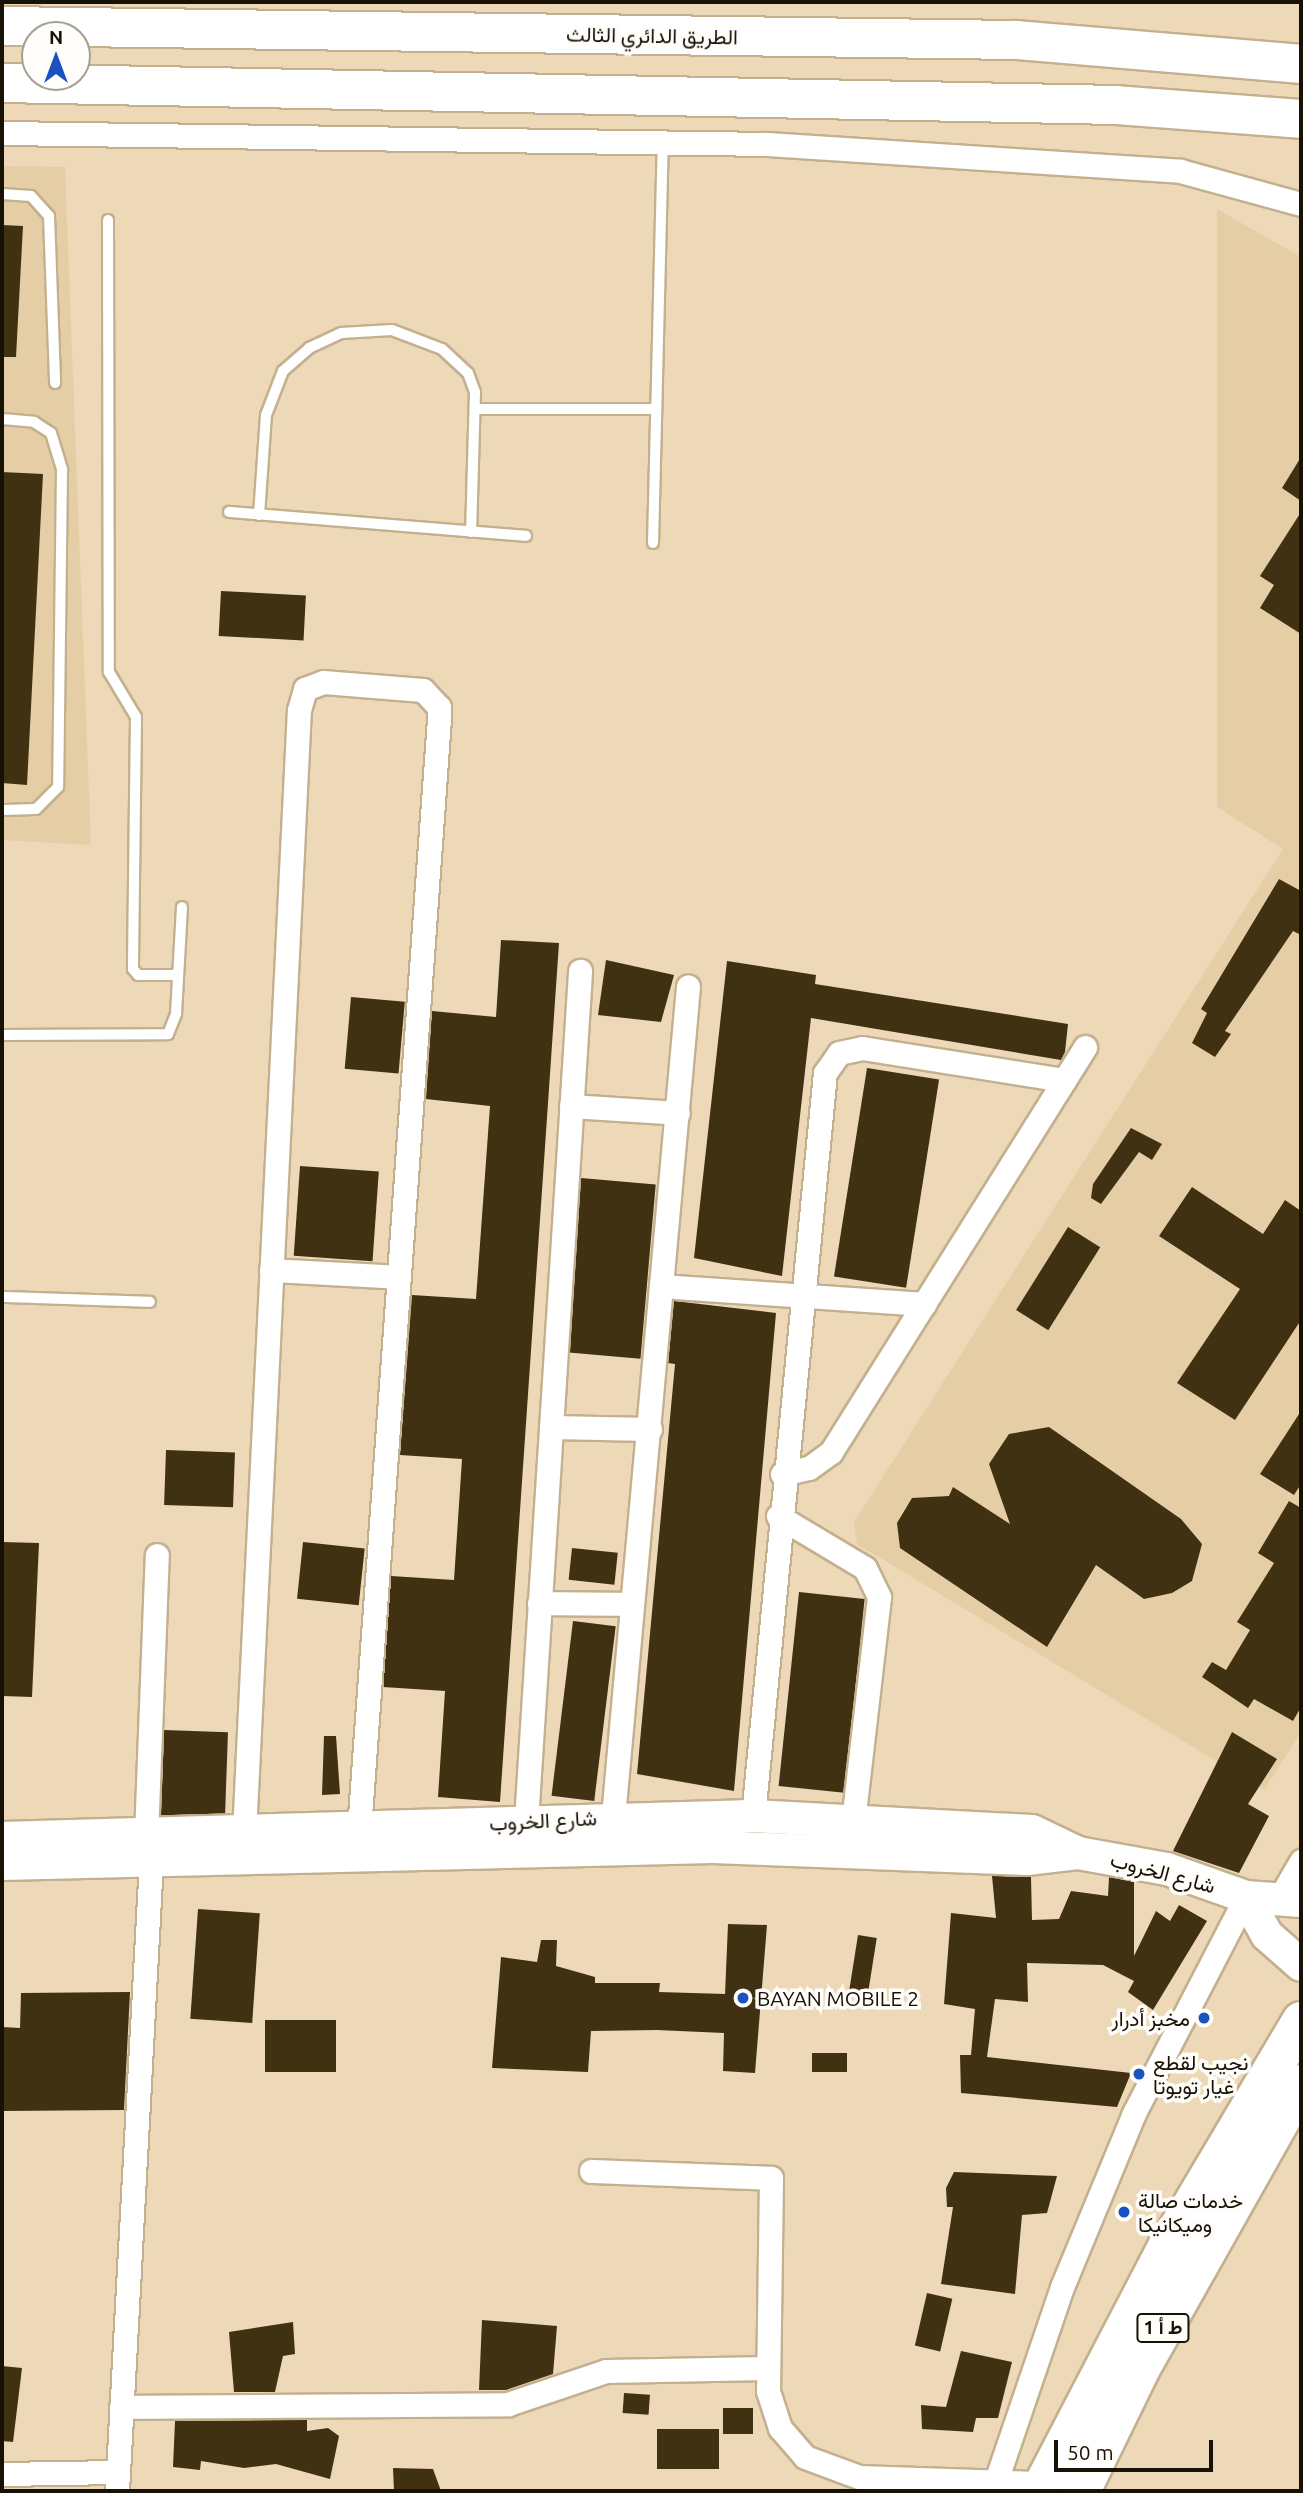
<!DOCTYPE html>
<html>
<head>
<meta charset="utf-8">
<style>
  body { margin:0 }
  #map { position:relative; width:1303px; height:2493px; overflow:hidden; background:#edd9b7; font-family:Ubuntu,Vazirmatn,sans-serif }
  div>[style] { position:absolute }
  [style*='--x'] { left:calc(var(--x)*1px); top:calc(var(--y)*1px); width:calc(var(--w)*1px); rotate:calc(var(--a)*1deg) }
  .built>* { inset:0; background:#e5cea5 }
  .building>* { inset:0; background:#403113; transform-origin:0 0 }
  .roads { filter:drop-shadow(2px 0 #c3b08f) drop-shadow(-2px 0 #c3b08f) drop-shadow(0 2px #c3b08f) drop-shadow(0 -2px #c3b08f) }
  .lane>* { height:10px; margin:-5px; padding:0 5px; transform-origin:5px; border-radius:5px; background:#fff }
  .street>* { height:23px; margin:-11.5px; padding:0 11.5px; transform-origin:11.5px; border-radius:11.5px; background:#fff }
  .secondary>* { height:32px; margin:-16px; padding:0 16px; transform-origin:16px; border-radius:16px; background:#fff }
  .highway>* { height:38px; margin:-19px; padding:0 19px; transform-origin:19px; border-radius:19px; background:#fff }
  .dots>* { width:19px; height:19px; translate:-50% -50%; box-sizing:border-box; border:4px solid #fffdf9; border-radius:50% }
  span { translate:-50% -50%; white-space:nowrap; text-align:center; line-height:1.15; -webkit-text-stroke:7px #fffdf9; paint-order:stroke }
  .shield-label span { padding:2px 5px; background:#fffdf9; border:2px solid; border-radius:5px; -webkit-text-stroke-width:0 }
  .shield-label { font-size:19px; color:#181206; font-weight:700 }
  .street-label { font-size:21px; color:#181206 }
  .poi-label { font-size:21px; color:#181206 }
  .left { translate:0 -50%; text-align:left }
  .right { translate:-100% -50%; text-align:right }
  .frame { position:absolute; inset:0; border:4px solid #181206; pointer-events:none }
  .north { position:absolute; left:21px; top:21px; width:70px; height:70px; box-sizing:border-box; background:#fffdf9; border:2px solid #a39f98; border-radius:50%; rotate:0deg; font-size:19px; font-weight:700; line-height:28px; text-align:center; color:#181206 }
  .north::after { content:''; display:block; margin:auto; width:24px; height:32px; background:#1c52bf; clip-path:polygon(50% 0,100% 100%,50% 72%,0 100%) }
  .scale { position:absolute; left:1054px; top:2440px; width:159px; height:32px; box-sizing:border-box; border:4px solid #181206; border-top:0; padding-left:9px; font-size:21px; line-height:24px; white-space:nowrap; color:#181206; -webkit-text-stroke:5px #fffdf9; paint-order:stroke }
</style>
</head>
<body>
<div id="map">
  <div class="built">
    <i style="clip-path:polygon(2px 166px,65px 167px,91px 845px,2px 840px)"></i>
    <i style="clip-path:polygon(1217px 209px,1301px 257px,1301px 1732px,1264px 1790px,857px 1544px,854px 1522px,1283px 849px,1217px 807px)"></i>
  </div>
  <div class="building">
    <i style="clip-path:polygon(2px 225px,23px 226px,16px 357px,2px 357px)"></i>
    <i style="clip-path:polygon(1301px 457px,1301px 501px,1282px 488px)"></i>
    <i style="clip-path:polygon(2px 472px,43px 474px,27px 785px,2px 783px)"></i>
    <i style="clip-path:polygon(1301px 512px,1301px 634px,1260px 608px,1274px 585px,1260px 576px)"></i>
    <i style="left:221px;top:591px;width:85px;height:45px;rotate:3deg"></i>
    <i style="clip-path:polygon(1279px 879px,1301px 891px,1301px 935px,1293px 931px,1225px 1031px,1231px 1034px,1215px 1057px,1192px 1043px,1207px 1013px,1201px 1009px)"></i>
    <i style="clip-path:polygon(501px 940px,559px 943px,500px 1802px,438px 1797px,445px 1691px,383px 1687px,391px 1576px,454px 1580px,462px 1459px,400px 1455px,412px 1295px,476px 1299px,490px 1106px,426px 1099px,432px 1011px,496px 1017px)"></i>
    <i style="clip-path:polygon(606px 960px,674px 975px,661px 1022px,598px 1015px)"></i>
    <i style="clip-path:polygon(727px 961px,816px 975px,815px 984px,1068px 1024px,1065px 1052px,1061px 1060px,811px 1018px,782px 1276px,694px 1258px)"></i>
    <i style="left:351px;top:997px;width:54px;height:72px;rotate:5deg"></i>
    <i style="left:867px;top:1068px;width:73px;height:211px;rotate:9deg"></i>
    <i style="clip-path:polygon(1131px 1128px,1162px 1144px,1152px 1160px,1139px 1152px,1101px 1204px,1091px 1198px,1093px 1184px)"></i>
    <i style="left:300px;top:1166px;width:79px;height:90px;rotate:4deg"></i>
    <i style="left:581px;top:1178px;width:75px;height:175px;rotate:5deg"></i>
    <i style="clip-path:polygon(1192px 1187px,1263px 1234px,1285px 1200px,1301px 1211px,1301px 1320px,1235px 1420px,1177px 1383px,1240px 1289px,1159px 1236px)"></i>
    <i style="left:1068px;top:1227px;width:38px;height:98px;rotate:32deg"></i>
    <i style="clip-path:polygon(674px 1301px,776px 1313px,734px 1791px,637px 1774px,675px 1364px,668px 1363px)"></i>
    <i style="clip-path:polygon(1301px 1411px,1301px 1484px,1294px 1495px,1260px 1474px)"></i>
    <i style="clip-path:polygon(1049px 1427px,1181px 1519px,1202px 1544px,1192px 1581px,1172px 1593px,1144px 1599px,1096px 1565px,1047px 1647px,900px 1548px,897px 1523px,912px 1498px,949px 1496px,953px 1487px,1010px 1524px,989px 1464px,1009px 1434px)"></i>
    <i style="left:166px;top:1450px;width:69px;height:55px;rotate:2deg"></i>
    <i style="clip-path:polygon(1289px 1501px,1301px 1508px,1301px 1707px,1293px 1721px,1254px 1699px,1248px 1708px,1202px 1677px,1212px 1662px,1226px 1670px,1250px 1630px,1237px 1622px,1274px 1563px,1258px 1553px)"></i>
    <i style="clip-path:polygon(2px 1542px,39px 1543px,32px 1697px,2px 1696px)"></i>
    <i style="left:303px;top:1542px;width:62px;height:57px;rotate:6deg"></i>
    <i style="left:572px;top:1548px;width:46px;height:32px;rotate:6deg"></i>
    <i style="left:799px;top:1592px;width:66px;height:195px;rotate:6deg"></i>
    <i style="left:573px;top:1621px;width:43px;height:176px;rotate:7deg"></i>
    <i style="left:164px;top:1730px;width:64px;height:85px;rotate:2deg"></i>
    <i style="clip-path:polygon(1232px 1732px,1277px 1759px,1248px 1804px,1269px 1816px,1239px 1873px,1173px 1851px)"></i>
    <i style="clip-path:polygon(324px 1736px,336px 1736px,340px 1794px,322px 1795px)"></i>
    <i style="clip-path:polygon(992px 1876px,1031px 1877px,1032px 1920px,1059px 1919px,1071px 1891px,1108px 1896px,1109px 1877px,1134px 1882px,1134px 1956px,1156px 1911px,1170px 1921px,1179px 1905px,1207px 1921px,1153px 2010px,1128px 1992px,1134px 1981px,1103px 1965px,1027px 1963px,1028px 2002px,995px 1999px,987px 2057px,1131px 2073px,1117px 2107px,961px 2093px,960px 2055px,971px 2055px,975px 2009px,944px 2004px,951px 1913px,996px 1918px)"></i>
    <i style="left:198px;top:1909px;width:62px;height:110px;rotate:4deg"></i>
    <i style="clip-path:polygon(728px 1924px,767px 1925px,755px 2073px,723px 2071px,724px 2033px,657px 2030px,591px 2031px,588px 2072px,492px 2068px,501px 1957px,537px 1962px,541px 1940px,557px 1940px,556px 1966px,595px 1977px,595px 1983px,660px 1983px,659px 1992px,725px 1994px)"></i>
    <i style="left:858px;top:1935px;width:19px;height:56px;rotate:9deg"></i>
    <i style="clip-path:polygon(130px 1992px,124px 2110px,2px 2111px,2px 2027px,20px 2028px,21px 1993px)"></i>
    <i style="left:265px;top:2020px;width:71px;height:52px"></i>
    <i style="left:812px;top:2053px;width:35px;height:19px"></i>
    <i style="clip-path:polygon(954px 2172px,1057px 2176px,1047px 2213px,1022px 2215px,1015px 2294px,941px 2284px,953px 2207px,947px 2207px,946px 2188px)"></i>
    <i style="left:927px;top:2293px;width:26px;height:54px;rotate:13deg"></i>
    <i style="clip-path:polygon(482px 2320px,557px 2326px,553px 2374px,506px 2390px,479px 2390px)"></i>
    <i style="clip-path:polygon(293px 2322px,295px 2354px,283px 2356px,275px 2392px,234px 2392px,229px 2332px)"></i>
    <i style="clip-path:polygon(961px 2351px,1012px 2362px,998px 2418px,976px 2418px,973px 2432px,922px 2429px,921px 2405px,946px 2407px)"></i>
    <i style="clip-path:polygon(2px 2366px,22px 2368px,13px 2442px,2px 2441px)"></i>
    <i style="left:624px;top:2393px;width:26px;height:20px;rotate:4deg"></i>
    <i style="left:723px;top:2408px;width:30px;height:26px"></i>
    <i style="clip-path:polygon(307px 2420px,307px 2431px,328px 2428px,339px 2436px,330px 2479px,276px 2464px,244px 2468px,201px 2461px,200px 2470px,173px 2467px,175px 2421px)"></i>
    <i style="left:657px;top:2429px;width:62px;height:40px"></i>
    <i style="clip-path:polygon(393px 2468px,433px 2469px,441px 2491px,394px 2491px)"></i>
  </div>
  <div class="roads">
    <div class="lane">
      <i style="--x:2;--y:194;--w:29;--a:4"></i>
      <i style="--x:31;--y:196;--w:27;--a:48"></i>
      <i style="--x:49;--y:216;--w:167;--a:87.9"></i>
      <i style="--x:108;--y:220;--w:452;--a:89.9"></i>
      <i style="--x:109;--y:672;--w:52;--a:59"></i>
      <i style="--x:136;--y:717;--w:252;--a:90.7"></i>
      <i style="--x:133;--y:969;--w:8;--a:50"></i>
      <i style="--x:138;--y:975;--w:40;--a:0"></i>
      <i style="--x:478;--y:409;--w:178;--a:0"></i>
      <i style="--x:2;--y:419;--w:32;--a:5"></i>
      <i style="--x:34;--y:422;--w:20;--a:33"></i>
      <i style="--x:51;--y:433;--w:39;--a:73"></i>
      <i style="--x:62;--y:470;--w:317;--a:90.7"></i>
      <i style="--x:58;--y:787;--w:31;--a:135"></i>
      <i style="--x:36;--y:809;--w:34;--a:178"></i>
      <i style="--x:229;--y:512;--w:298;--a:4.6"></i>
      <i style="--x:259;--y:515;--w:100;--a:-86"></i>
      <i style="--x:266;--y:415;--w:47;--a:-68.9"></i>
      <i style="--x:283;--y:371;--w:35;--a:-41"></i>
      <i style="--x:309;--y:348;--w:35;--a:-25"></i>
      <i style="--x:341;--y:333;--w:51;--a:-3.4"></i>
      <i style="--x:392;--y:330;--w:53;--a:20.8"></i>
      <i style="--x:442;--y:349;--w:35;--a:43"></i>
      <i style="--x:468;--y:373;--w:20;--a:70"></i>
      <i style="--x:475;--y:392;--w:140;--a:91.6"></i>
      <i style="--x:653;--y:543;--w:401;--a:-88.6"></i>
      <i style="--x:2;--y:1035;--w:166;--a:-0.3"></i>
      <i style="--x:168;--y:1034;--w:22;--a:-68"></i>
      <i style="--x:176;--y:1014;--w:107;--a:-86.8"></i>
      <i style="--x:2;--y:1297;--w:148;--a:1.9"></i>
    </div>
    <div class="street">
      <i style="--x:2;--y:133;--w:765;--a:0.82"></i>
      <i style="--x:767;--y:144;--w:414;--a:3.7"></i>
      <i style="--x:1180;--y:171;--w:125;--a:15.3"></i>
      <i style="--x:571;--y:1106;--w:107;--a:3.7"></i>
      <i style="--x:271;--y:1270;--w:128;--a:3.1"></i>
      <i style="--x:661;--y:1286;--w:264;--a:3.9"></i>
      <i style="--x:551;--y:1427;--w:99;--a:1.2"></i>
      <i style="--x:782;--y:1474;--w:28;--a:-13"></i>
      <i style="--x:809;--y:1468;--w:27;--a:-36"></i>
      <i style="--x:831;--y:1452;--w:478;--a:-57.9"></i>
      <i style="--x:778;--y:1516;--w:101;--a:30.9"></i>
      <i style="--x:865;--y:1568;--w:32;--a:64"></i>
      <i style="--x:879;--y:1597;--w:226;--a:96.6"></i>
      <i style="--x:539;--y:1603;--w:93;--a:0.6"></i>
      <i style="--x:753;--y:1816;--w:746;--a:-84.47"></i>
      <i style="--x:825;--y:1073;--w:24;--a:-55"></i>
      <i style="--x:839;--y:1053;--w:24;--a:-12"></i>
      <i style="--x:862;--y:1048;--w:205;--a:9"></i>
      <i style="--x:613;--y:1817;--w:834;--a:-84.84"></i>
      <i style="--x:526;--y:1821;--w:852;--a:-86.36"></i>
      <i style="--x:244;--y:1833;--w:1124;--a:-87.2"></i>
      <i style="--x:299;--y:710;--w:22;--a:-74"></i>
      <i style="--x:305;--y:689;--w:19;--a:-21"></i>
      <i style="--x:323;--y:682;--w:100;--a:4.6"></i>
      <i style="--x:423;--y:690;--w:23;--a:47"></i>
      <i style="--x:439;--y:707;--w:12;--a:90"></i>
      <i style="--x:439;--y:719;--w:1114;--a:94.12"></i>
      <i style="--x:146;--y:1836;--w:281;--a:-87.8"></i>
      <i style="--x:1280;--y:1897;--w:42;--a:-59.7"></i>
      <i style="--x:591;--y:2171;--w:180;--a:2.2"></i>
      <i style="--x:771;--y:2178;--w:213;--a:90.8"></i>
      <i style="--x:768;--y:2391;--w:39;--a:72"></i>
      <i style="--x:780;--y:2428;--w:38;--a:49"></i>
      <i style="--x:805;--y:2457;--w:58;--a:20.3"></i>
      <i style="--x:859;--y:2477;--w:185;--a:1.9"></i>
      <i style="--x:121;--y:2407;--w:387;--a:-0.4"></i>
      <i style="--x:508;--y:2404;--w:103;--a:-18.6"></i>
      <i style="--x:606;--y:2371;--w:161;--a:-1.1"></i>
      <i style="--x:2;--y:2474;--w:116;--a:-1"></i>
      <i style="--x:997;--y:2478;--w:202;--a:-71.2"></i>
      <i style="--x:1062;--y:2287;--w:188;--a:-67.5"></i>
      <i style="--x:1134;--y:2113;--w:243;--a:-62.6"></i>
      <i style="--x:117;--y:2491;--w:631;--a:-86.91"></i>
    </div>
    <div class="secondary">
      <i style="--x:2;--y:1838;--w:751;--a:-1.68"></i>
      <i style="--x:753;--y:1816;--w:279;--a:3.1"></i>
      <i style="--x:1032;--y:1831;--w:51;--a:25.6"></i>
      <i style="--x:2;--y:1864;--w:711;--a:-1.37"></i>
      <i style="--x:713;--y:1847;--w:314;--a:2.2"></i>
      <i style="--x:1027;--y:1859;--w:51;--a:-6.7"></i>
      <i style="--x:1078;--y:1853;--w:90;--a:10.2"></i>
      <i style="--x:1167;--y:1869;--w:84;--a:19.5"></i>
      <i style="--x:1246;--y:1897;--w:55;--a:4.2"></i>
      <i style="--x:1246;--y:1897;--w:43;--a:61.1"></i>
      <i style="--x:1267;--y:1935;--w:45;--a:41.4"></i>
    </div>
    <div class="highway">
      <i style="--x:2;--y:26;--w:1014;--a:0.79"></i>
      <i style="--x:1016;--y:40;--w:286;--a:4.8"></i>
      <i style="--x:2;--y:83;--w:1114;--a:1.13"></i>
      <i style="--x:1116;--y:105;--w:186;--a:4.3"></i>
      <i style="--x:1040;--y:2491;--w:275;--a:-62.5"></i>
      <i style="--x:1167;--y:2247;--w:263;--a:-59.3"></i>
      <i style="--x:1081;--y:2491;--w:137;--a:-64"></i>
      <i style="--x:1141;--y:2368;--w:326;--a:-60.6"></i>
    </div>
  </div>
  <div class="dots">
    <i style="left:743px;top:1998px;background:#1c52bf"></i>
    <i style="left:1204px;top:2018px;background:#1c52bf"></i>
    <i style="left:1139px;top:2074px;background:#1c52bf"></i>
    <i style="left:1124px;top:2212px;background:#1c52bf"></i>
  </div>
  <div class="shield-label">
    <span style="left:1163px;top:2328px">ط أ 1</span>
  </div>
  <div class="street-label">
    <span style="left:652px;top:35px;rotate:1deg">الطريق الدائري الثالث</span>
    <span style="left:543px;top:1820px;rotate:-3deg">شارع الخروب</span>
    <span style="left:1163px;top:1872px;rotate:15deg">شارع الخروب</span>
  </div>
  <div class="poi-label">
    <span class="left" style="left:757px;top:1998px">BAYAN MOBILE 2</span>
    <span class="right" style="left:1190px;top:2018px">مخبز أدرار</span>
    <span class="left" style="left:1153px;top:2074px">نجيب لقطع<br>غيار تويوتا</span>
    <span class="left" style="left:1138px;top:2212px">خدمات صالة<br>وميكانيكا</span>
  </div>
  <div class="frame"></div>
  <div class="north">N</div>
  <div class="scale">50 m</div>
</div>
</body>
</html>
